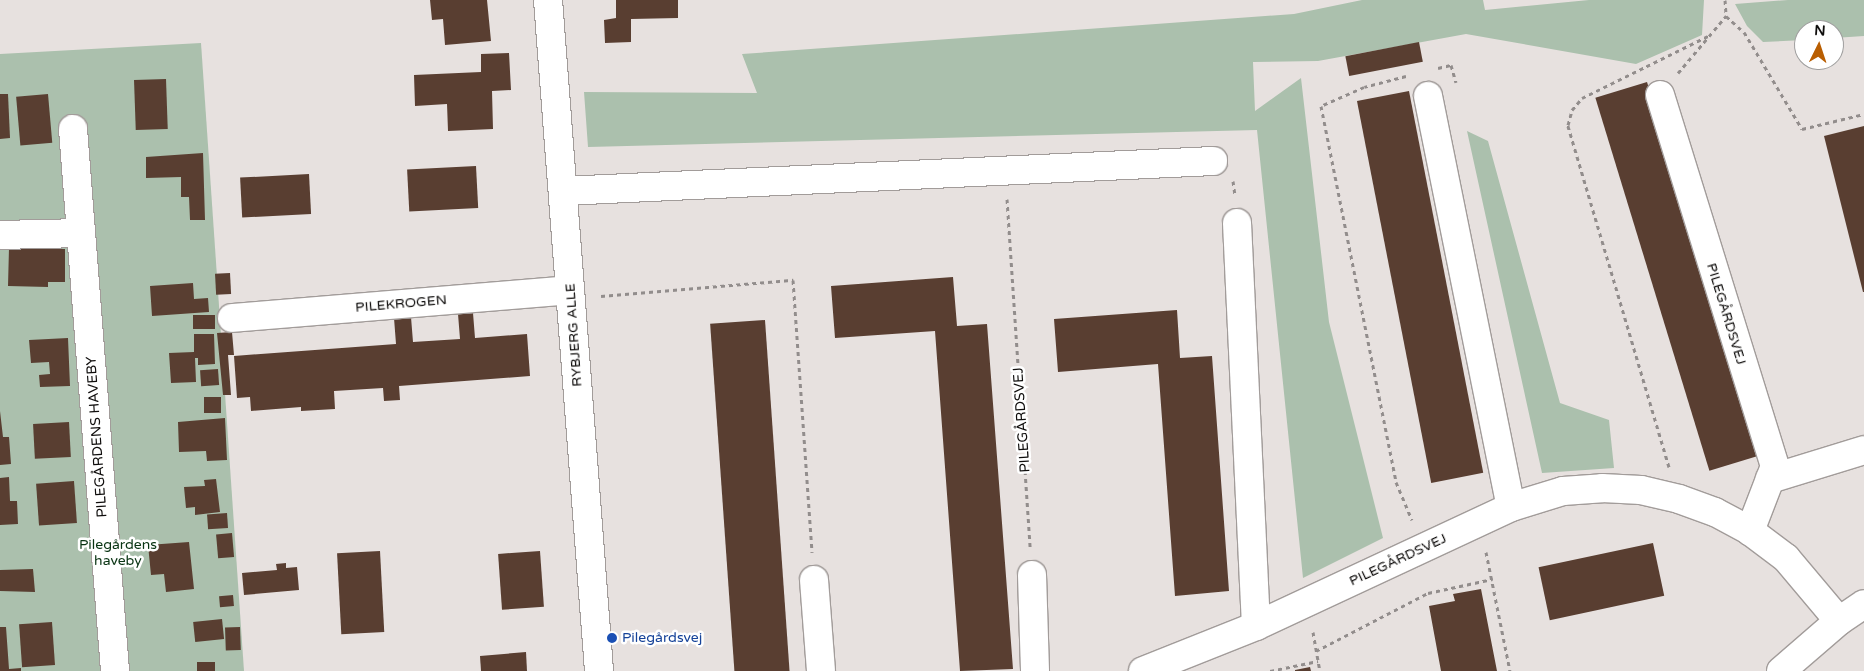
<!DOCTYPE html>
<html>
<head>
<meta charset="utf-8">
<style>
  body { margin:0 }
  #map { position:relative; width:1864px; height:671px; overflow:hidden; background:#e7e1df; font-family:"Varela Round",sans-serif }
  div>[style] { position:absolute }
  [style*='--x'] { left:calc(var(--x)*1px); top:calc(var(--y)*1px); width:calc(var(--w)*1px); rotate:calc(var(--a)*1deg) }
  .green>* { inset:0; background:#abc0ad }
  .building>* { inset:0; background:#593e31; transform-origin:0 0 }
  .path>* { height:3px; margin-top:-1.5px; transform-origin:0; background:repeating-linear-gradient(90deg,#928d8c 0 4px,transparent 0 8px) }
  .roads { filter:drop-shadow(1px 0 #a29c9a) drop-shadow(-1px 0 #a29c9a) drop-shadow(0 1px #a29c9a) drop-shadow(0 -1px #a29c9a) }
  .minor>* { height:28px; margin:-14px; padding:0 14px; transform-origin:14px; border-radius:14px; background:#fff }
  .dots>* { width:14px; height:14px; translate:-50% -50%; box-sizing:border-box; border:2px solid #fff; border-radius:50% }
  span { translate:-50% -50%; white-space:nowrap; text-align:center; line-height:1.15; -webkit-text-stroke:5px #fff; paint-order:stroke }
  .street-label { font-size:14px; color:#0f0d0c }
  .park-label { font-size:14px; color:#093413 }
  .transit-label { font-size:14px; color:#164399 }
  .left { translate:0 -50%; text-align:left }
  .north { position:absolute; left:1794px; top:20px; width:50px; height:50px; box-sizing:border-box; background:#fff; border:1px solid #9f9e9e; border-radius:50%; rotate:4deg; font-size:14px; font-weight:700; line-height:20px; text-align:center; color:#0f0d0c }
  .north::after { content:''; display:block; margin:auto; width:18px; height:22px; background:#b95e01; clip-path:polygon(50% 0,100% 100%,50% 72%,0 100%) }
</style>
</head>
<body>
<div id="map">
  <div class="green">
    <i style="clip-path:polygon(1362px 0,1483px 0,1485px 10px,1589px 0,1704px 0,1702px 35px,1636px 64px,1466px 34px,1318px 61px,1253px 62px,1255px 111px,1301px 78px,1329px 322px,1383px 538px,1303px 578px,1257px 130px,588px 147px,584px 92px,757px 93px,742px 54px,1294px 14px)"></i>
    <i style="clip-path:polygon(1788px 0,1864px 0,1864px 36px,1834px 38px,1834px 30px,1804px 30px,1804px 40px,1763px 42px,1747px 26px,1735px 4px)"></i>
    <i style="clip-path:polygon(201px 43px,244px 671px,0 671px,0 54px)"></i>
    <i style="clip-path:polygon(1467px 131px,1488px 141px,1560px 403px,1609px 420px,1614px 468px,1542px 473px)"></i>
  </div>
  <div class="building">
    <i style="clip-path:polygon(430px 0,487px 0,491px 41px,445px 45px,443px 19px,432px 20px)"></i>
    <i style="clip-path:polygon(616px 0,678px 0,678px 18px,631px 19px,631px 42px,605px 43px,604px 20px,616px 18px)"></i>
    <i style="left:1419px;top:42px;width:20px;height:75px;rotate:79deg"></i>
    <i style="clip-path:polygon(509px 53px,511px 90px,492px 91px,493px 129px,448px 131px,447px 104px,415px 106px,414px 75px,481px 72px,481px 54px)"></i>
    <i style="left:166px;top:79px;width:50px;height:32px;rotate:88deg"></i>
    <i style="left:1647px;top:82px;width:390px;height:54px;rotate:73deg"></i>
    <i style="left:1409px;top:91px;width:389px;height:53px;rotate:79deg"></i>
    <i style="clip-path:polygon(0 94px,8px 94px,10px 138px,0 139px)"></i>
    <i style="left:48px;top:94px;width:49px;height:32px;rotate:85deg"></i>
    <i style="clip-path:polygon(1864px 126px,1864px 292px,1863px 292px,1824px 136px)"></i>
    <i style="clip-path:polygon(203px 153px,205px 220px,190px 220px,189px 197px,181px 197px,181px 177px,146px 178px,146px 157px)"></i>
    <i style="left:476px;top:166px;width:42px;height:69px;rotate:87deg"></i>
    <i style="left:309px;top:174px;width:40px;height:69px;rotate:87deg"></i>
    <i style="clip-path:polygon(9px 248px,65px 249px,65px 282px,48px 282px,48px 287px,8px 286px)"></i>
    <i style="left:230px;top:273px;width:21px;height:15px;rotate:87deg"></i>
    <i style="clip-path:polygon(953px 277px,957px 326px,987px 324px,1013px 669px,960px 671px,935px 331px,835px 338px,831px 286px)"></i>
    <i style="clip-path:polygon(193px 283px,194px 299px,208px 298px,209px 312px,152px 316px,150px 286px)"></i>
    <i style="clip-path:polygon(1177px 310px,1180px 358px,1212px 356px,1229px 591px,1175px 596px,1158px 364px,1058px 372px,1054px 319px)"></i>
    <i style="clip-path:polygon(473px 313px,475px 338px,527px 334px,530px 376px,399px 386px,400px 400px,384px 401px,383px 388px,334px 391px,335px 409px,301px 411px,301px 407px,251px 411px,250px 397px,237px 398px,234px 356px,396px 344px,394px 318px,411px 317px,413px 342px,460px 339px,458px 314px)"></i>
    <i style="left:215px;top:315px;width:14px;height:22px;rotate:90deg"></i>
    <i style="left:765px;top:320px;width:352px;height:55px;rotate:86deg"></i>
    <i style="clip-path:polygon(232px 332px,234px 355px,228px 355px,231px 395px,223px 395px,217px 333px)"></i>
    <i style="clip-path:polygon(194px 334px,214px 334px,215px 364px,198px 365px,198px 358px,195px 358px,196px 382px,171px 383px,169px 353px,194px 352px)"></i>
    <i style="clip-path:polygon(68px 338px,70px 386px,40px 387px,39px 375px,50px 374px,49px 362px,31px 363px,29px 340px)"></i>
    <i style="left:218px;top:369px;width:16px;height:18px;rotate:86deg"></i>
    <i style="left:221px;top:397px;width:16px;height:17px;rotate:90deg"></i>
    <i style="clip-path:polygon(0 411px,3px 437px,9px 437px,11px 464px,0 465px)"></i>
    <i style="clip-path:polygon(225px 418px,227px 460px,207px 461px,206px 451px,179px 452px,178px 422px)"></i>
    <i style="left:69px;top:422px;width:35px;height:36px;rotate:87deg"></i>
    <i style="clip-path:polygon(9px 477px,10px 501px,17px 501px,18px 524px,0 525px,0 478px)"></i>
    <i style="clip-path:polygon(216px 479px,220px 512px,195px 515px,195px 507px,186px 508px,184px 487px,205px 486px,204px 480px)"></i>
    <i style="left:74px;top:481px;width:42px;height:38px;rotate:86deg"></i>
    <i style="left:227px;top:513px;width:15px;height:20px;rotate:86deg"></i>
    <i style="left:232px;top:533px;width:24px;height:16px;rotate:85deg"></i>
    <i style="clip-path:polygon(189px 542px,194px 589px,166px 592px,164px 574px,151px 575px,148px 545px)"></i>
    <i style="left:1653px;top:543px;width:54px;height:117px;rotate:78deg"></i>
    <i style="left:380px;top:551px;width:81px;height:43px;rotate:87deg"></i>
    <i style="left:540px;top:551px;width:56px;height:42px;rotate:86deg"></i>
    <i style="clip-path:polygon(286px 563px,286px 568px,297px 567px,299px 590px,244px 595px,242px 573px,277px 570px,276px 564px)"></i>
    <i style="clip-path:polygon(33px 569px,35px 592px,0 591px,0 570px)"></i>
    <i style="clip-path:polygon(1481px 589px,1497px 671px,1441px 671px,1429px 606px,1455px 601px,1453px 594px)"></i>
    <i style="left:233px;top:595px;width:11px;height:14px;rotate:85deg"></i>
    <i style="left:222px;top:619px;width:20px;height:29px;rotate:84deg"></i>
    <i style="left:52px;top:622px;width:43px;height:33px;rotate:86deg"></i>
    <i style="clip-path:polygon(0 627px,6px 627px,9px 669px,21px 668px,21px 671px,0 671px)"></i>
    <i style="left:240px;top:627px;width:23px;height:15px;rotate:88deg"></i>
    <i style="clip-path:polygon(526px 652px,527px 671px,481px 671px,480px 656px)"></i>
    <i style="left:215px;top:662px;width:9px;height:18px;rotate:90deg"></i>
    <i style="clip-path:polygon(1310px 667px,1311px 671px,1295px 671px,1295px 670px)"></i>
  </div>
  <div class="path">
    <i style="--x:1725;--y:0;--w:16;--a:86"></i>
    <i style="--x:1726;--y:16;--w:24;--a:42"></i>
    <i style="--x:1744;--y:32;--w:113;--a:59.1"></i>
    <i style="--x:1802;--y:129;--w:64;--a:-13.6"></i>
    <i style="--x:1438;--y:68;--w:13;--a:-13"></i>
    <i style="--x:1451;--y:65;--w:18;--a:74"></i>
    <i style="--x:1678;--y:73;--w:75;--a:-49.9"></i>
    <i style="--x:1406;--y:76;--w:43;--a:165.3"></i>
    <i style="--x:1364;--y:87;--w:47;--a:156.2"></i>
    <i style="--x:1321;--y:106;--w:383;--a:78.7"></i>
    <i style="--x:1396;--y:482;--w:41;--a:67.2"></i>
    <i style="--x:1233;--y:181;--w:14;--a:82"></i>
    <i style="--x:1007;--y:199;--w:349;--a:86.2"></i>
    <i style="--x:601;--y:296;--w:193;--a:-4.8"></i>
    <i style="--x:793;--y:280;--w:273;--a:86"></i>
    <i style="--x:1669;--y:467;--w:357;--a:-106.5"></i>
    <i style="--x:1568;--y:125;--w:16;--a:-75"></i>
    <i style="--x:1572;--y:110;--w:16;--a:-50"></i>
    <i style="--x:1582;--y:98;--w:143;--a:-26.2"></i>
    <i style="--x:1486;--y:552;--w:121;--a:78.6"></i>
    <i style="--x:1313;--y:632;--w:40;--a:80"></i>
    <i style="--x:1316;--y:651;--w:126;--a:-27.4"></i>
    <i style="--x:1428;--y:593;--w:66;--a:-12.3"></i>
    <i style="--x:1270;--y:671;--w:49;--a:-11.8"></i>
  </div>
  <div class="roads">
    <div class="minor">
      <i style="--x:548;--y:0;--w:673;--a:85.65"></i>
      <i style="--x:1660;--y:95;--w:388;--a:72.8"></i>
      <i style="--x:1775;--y:466;--w:70;--a:111"></i>
      <i style="--x:1428;--y:96;--w:419;--a:78.6"></i>
      <i style="--x:73;--y:129;--w:544;--a:85.57"></i>
      <i style="--x:563;--y:191;--w:651;--a:-2.64"></i>
      <i style="--x:1237;--y:223;--w:403;--a:87.3"></i>
      <i style="--x:0;--y:235;--w:81;--a:-1.4"></i>
      <i style="--x:232;--y:318;--w:339;--a:-4.7"></i>
      <i style="--x:1770;--y:479;--w:98;--a:-17.1"></i>
      <i style="--x:1032;--y:575;--w:96;--a:88.2"></i>
      <i style="--x:814;--y:580;--w:91;--a:85.6"></i>
      <i style="--x:1143;--y:671;--w:122;--a:-21.7"></i>
      <i style="--x:1256;--y:626;--w:281;--a:-25"></i>
      <i style="--x:1511;--y:507;--w:54;--a:-17.1"></i>
      <i style="--x:1563;--y:491;--w:39;--a:-4"></i>
      <i style="--x:1602;--y:488;--w:39;--a:3"></i>
      <i style="--x:1641;--y:490;--w:39;--a:13"></i>
      <i style="--x:1679;--y:499;--w:38;--a:20"></i>
      <i style="--x:1715;--y:512;--w:40;--a:28"></i>
      <i style="--x:1750;--y:531;--w:45;--a:36.9"></i>
      <i style="--x:1786;--y:558;--w:82;--a:49.9"></i>
      <i style="--x:1781;--y:671;--w:77;--a:-40.8"></i>
      <i style="--x:1839;--y:621;--w:30;--a:-34"></i>
    </div>
  </div>
  <div class="dots">
    <i style="left:612px;top:638px;background:#1a4fb4"></i>
  </div>
  <div class="street-label">
    <span style="left:401px;top:304px;rotate:-5deg">PILEKROGEN</span>
    <span style="left:1726px;top:314px;rotate:73deg">PILEGÅRDSVEJ</span>
    <span style="left:574px;top:335px;rotate:-94deg">RYBJERG ALLE</span>
    <span style="left:1022px;top:420px;rotate:-94deg">PILEGÅRDSVEJ</span>
    <span style="left:97px;top:437px;rotate:-94deg">PILEGÅRDENS HAVEBY</span>
    <span style="left:1398px;top:560px;rotate:-25deg">PILEGÅRDSVEJ</span>
  </div>
  <div class="park-label">
    <span style="left:118px;top:553px">Pilegårdens<br>haveby</span>
  </div>
  <div class="transit-label">
    <span class="left" style="left:622px;top:638px">Pilegårdsvej</span>
  </div>
  <div class="north">N</div>
</div>
</body>
</html>
